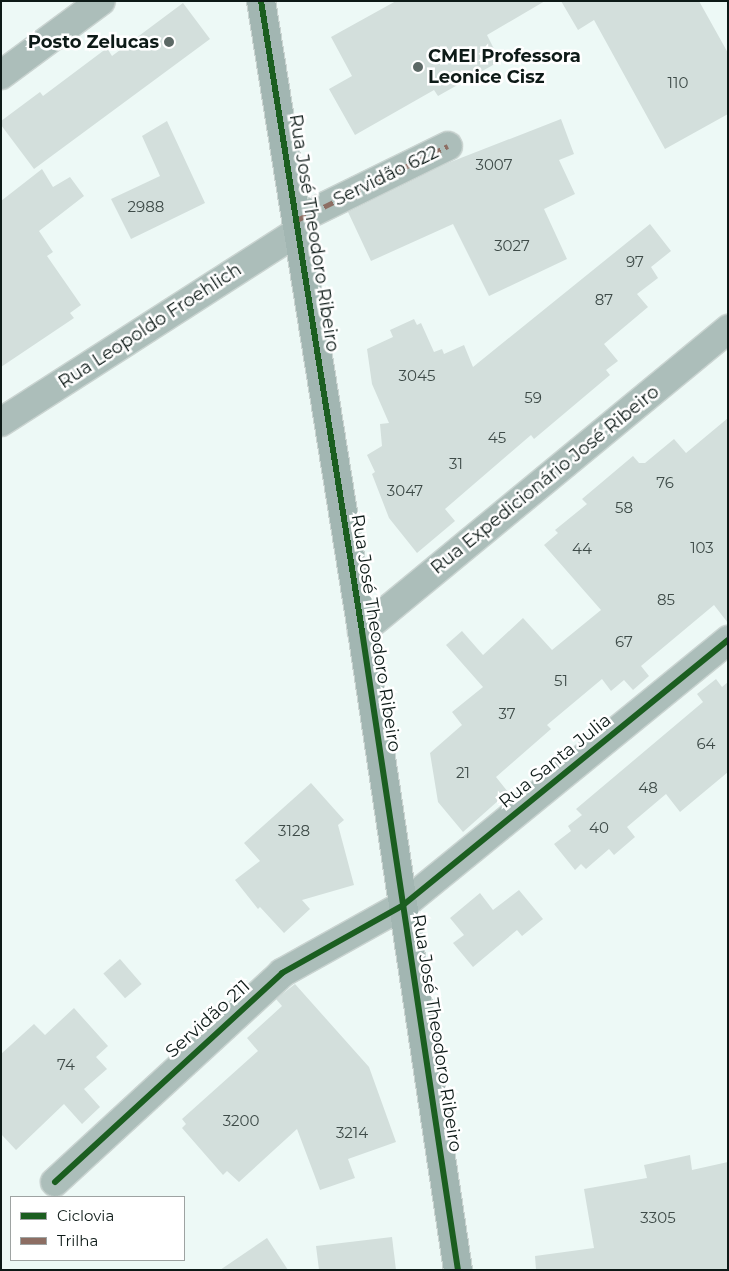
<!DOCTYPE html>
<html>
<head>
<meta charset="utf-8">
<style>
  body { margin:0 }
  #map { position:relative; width:729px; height:1271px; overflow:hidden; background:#edf9f6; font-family:Montserrat,sans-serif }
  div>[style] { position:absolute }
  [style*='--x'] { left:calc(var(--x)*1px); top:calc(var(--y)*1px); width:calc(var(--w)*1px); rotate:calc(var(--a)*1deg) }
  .building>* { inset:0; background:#d3dfdc; transform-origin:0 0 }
  .roads { filter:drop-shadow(1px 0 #cad4d1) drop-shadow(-1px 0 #cad4d1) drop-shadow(0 1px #cad4d1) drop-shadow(0 -1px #cad4d1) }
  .minor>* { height:28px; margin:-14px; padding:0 14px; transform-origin:14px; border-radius:14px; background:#acbeba }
  .major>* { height:28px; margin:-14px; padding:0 14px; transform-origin:14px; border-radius:14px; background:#a2b6b2 }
  .quiet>* { height:5px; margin-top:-2.5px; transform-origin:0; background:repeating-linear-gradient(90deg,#8d6e63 0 10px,transparent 0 15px) }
  .cycleway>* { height:6px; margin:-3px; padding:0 3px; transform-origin:3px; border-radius:3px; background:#1b5e20 }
  .dots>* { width:14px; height:14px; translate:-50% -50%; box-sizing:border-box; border:2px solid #fff; border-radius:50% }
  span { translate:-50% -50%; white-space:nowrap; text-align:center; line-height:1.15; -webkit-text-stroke:5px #fff; paint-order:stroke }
  .number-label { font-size:15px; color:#3e4b48 }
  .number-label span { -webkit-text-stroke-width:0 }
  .poi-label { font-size:18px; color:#0d1a17; font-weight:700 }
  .right { translate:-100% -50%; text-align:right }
  .left { translate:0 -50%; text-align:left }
  .street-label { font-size:18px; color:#0d1a17 }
  .frame { position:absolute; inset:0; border:2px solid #0d1a17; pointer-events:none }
  .legend { position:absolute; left:10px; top:1196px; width:175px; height:65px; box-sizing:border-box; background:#fff; border:1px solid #9ea3a2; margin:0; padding:6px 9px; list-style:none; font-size:15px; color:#0d1a17 }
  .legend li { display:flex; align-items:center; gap:10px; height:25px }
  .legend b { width:25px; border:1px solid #9ea3a2 }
</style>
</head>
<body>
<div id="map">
  <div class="building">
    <i style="clip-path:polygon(396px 1px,545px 1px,487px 35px,500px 61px,438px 96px,434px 90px,355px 135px,329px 89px,352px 76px,331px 37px)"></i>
    <i style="clip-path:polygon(561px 1px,699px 1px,728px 53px,728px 114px,665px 149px,594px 20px,578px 30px)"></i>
    <i style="clip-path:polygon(183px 3px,210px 39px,34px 169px,1px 125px,1px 121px,40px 92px,43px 96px,107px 48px,112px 56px)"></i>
    <i style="clip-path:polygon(561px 119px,574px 154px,559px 160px,575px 194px,544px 209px,567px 259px,489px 296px,453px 224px,371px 261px,348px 212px,448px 163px)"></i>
    <i style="clip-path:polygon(167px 121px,205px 203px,131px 239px,111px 199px,160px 176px,142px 136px)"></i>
    <i style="clip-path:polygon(42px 169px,53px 187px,70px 177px,84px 196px,39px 231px,53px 252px,47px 256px,81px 305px,70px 313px,74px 318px,1px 367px,1px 201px)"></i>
    <i style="clip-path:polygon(650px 224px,671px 251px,651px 267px,658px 278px,637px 294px,648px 307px,604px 344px,618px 361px,606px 370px,610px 375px,534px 439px,531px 435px,445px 509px,455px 521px,417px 553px,389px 518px,372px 474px,375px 472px,367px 455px,382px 446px,380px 424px,389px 423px,372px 384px,367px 349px,393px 337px,390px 330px,414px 319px,417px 325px,421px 323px,434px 352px,442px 349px,444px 354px,464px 345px,473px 367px)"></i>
    <i style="clip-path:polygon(728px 418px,728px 623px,714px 605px,641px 666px,649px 676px,633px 690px,624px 680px,611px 691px,602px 679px,547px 725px,551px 729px,496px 777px,508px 792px,463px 832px,438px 802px,430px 753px,462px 725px,452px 712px,483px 687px,446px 645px,462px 631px,483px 655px,523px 618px,552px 650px,601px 610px,544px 545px,558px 533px,555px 530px,587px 504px,582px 499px,633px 456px,639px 463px,645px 463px,674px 439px,686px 453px)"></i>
    <i style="clip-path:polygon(716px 679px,722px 687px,728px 682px,728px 772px,680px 812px,666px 794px,627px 827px,635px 837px,614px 855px,609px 849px,586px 869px,581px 864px,575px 870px,554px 844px,571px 831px,568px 826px,582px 815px,576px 809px,703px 702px,697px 694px)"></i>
    <i style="clip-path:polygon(311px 783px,344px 820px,338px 825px,354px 885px,302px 900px,310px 909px,284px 933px,260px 907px,258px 909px,235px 880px,260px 861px,244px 843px)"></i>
    <i style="clip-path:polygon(519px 890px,543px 919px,522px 936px,517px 930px,473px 967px,453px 943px,464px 935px,450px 918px,480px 893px,493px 910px)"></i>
    <i style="left:120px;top:959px;width:33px;height:22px;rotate:49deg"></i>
    <i style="clip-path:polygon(295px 984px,369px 1067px,396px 1142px,348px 1159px,355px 1178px,320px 1190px,297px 1129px,239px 1182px,227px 1171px,223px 1175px,182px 1128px,186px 1124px,182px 1119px,258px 1051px,247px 1038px,282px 1006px,276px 999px)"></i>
    <i style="clip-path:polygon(74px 1008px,108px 1046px,96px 1057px,107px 1069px,84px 1089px,100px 1107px,82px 1124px,64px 1104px,16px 1150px,1px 1134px,1px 1054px,34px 1024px,45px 1035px)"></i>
    <i style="clip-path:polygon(690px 1155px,692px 1170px,728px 1162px,728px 1270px,536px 1270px,535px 1256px,594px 1248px,584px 1189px,647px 1178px,644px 1165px)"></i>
    <i style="clip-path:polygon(392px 1237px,396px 1270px,319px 1270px,316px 1246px)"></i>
    <i style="clip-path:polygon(267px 1238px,288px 1270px,220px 1270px)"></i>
  </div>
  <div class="roads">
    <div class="minor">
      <i style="--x:1;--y:75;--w:124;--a:-36.5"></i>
      <i style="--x:297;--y:220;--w:168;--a:-26.1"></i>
      <i style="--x:1;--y:422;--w:354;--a:-32.7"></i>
      <i style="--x:362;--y:631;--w:475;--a:-39.5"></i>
      <i style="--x:55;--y:1182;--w:309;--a:-42.6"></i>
      <i style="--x:282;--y:973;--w:137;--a:-29.2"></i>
      <i style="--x:402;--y:906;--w:421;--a:-39.2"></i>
    </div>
    <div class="major">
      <i style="--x:261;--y:1;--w:638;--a:80.89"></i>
      <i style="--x:362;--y:631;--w:646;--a:81.46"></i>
    </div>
  </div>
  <div class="quiet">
    <i style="--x:297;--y:220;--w:168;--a:-26.1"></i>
  </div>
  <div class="cycleway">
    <i style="--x:261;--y:1;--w:638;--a:80.89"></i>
    <i style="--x:362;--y:631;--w:646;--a:81.46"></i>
    <i style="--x:55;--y:1182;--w:309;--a:-42.6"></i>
    <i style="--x:282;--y:973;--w:137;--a:-29.2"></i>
    <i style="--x:402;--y:906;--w:421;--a:-39.2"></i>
  </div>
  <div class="dots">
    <i style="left:169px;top:42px;background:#5b6865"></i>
    <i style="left:418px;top:67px;background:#5b6865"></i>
  </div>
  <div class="number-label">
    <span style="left:678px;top:83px">110</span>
    <span style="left:494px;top:165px">3007</span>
    <span style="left:146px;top:207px">2988</span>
    <span style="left:512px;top:246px">3027</span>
    <span style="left:635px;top:262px">97</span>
    <span style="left:604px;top:300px">87</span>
    <span style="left:417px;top:376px">3045</span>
    <span style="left:533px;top:398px">59</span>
    <span style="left:497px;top:438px">45</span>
    <span style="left:456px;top:464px">31</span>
    <span style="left:665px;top:483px">76</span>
    <span style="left:405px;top:491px">3047</span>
    <span style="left:624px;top:508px">58</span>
    <span style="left:702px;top:548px">103</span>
    <span style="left:582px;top:549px">44</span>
    <span style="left:666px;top:600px">85</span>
    <span style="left:624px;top:642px">67</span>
    <span style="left:561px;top:681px">51</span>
    <span style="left:507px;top:714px">37</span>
    <span style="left:706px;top:744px">64</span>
    <span style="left:463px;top:773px">21</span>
    <span style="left:648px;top:788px">48</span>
    <span style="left:599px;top:828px">40</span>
    <span style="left:294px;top:831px">3128</span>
    <span style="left:66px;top:1065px">74</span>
    <span style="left:241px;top:1121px">3200</span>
    <span style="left:352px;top:1133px">3214</span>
    <span style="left:658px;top:1218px">3305</span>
  </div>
  <div class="poi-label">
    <span class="right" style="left:159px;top:42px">Posto Zelucas</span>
    <span class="left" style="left:428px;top:67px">CMEI Professora<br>Leonice Cisz</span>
  </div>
  <div class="street-label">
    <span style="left:386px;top:176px;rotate:-26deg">Servidão 622</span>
    <span style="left:314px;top:233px;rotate:81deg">Rua José Theodoro Ribeiro</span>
    <span style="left:150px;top:326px;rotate:-33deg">Rua Leopoldo Froehlich</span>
    <span style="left:545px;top:480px;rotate:-39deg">Rua Expedicionário José Ribeiro</span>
    <span style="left:376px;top:633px;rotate:81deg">Rua José Theodoro Ribeiro</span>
    <span style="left:555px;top:761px;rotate:-39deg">Rua Santa Julia</span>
    <span style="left:208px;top:1019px;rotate:-42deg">Servidão 211</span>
    <span style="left:437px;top:1033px;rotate:81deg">Rua José Theodoro Ribeiro</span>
  </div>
  <div class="frame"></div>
  <ul class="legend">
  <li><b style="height:6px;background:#1b5e20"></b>Ciclovia</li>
  <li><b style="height:6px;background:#8d6e63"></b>Trilha</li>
  </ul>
</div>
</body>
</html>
